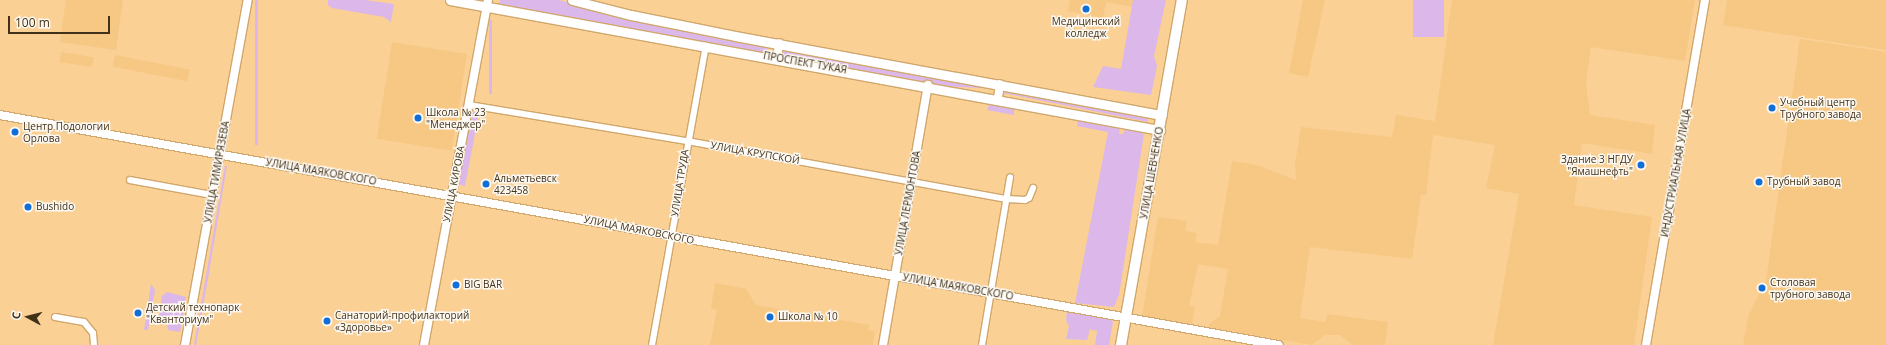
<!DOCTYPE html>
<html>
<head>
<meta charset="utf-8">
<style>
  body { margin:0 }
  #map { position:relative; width:1886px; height:345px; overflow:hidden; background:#fad094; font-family:"Open Sans",sans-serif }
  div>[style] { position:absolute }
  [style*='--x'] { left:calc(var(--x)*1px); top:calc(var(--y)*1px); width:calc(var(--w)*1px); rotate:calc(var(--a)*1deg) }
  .built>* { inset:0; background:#f6c884; transform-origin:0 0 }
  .green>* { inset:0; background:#dbb8e9; transform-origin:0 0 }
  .roads { filter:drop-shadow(1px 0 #d0a76c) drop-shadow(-1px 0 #d0a76c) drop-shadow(0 1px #d0a76c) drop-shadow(0 -1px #d0a76c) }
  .minor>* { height:6px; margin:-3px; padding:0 3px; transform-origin:3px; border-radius:3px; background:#fff }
  .tertiary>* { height:8px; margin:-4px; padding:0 4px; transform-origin:4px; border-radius:4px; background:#fff }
  .secondary>* { height:9px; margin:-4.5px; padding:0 4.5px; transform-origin:4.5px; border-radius:4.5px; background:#fff }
  .primary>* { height:10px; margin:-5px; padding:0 5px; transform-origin:5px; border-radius:5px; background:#fff }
  .dots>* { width:11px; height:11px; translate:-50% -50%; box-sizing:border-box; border:2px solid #fcf8f2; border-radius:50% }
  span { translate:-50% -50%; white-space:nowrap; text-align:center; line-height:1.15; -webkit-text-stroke:3px #fcf8f2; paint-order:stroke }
  .poi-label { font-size:10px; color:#413118 }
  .left { translate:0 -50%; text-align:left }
  .right { translate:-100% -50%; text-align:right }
  .street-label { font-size:10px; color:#413118 }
  .north { position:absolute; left:8px; top:297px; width:40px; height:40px; -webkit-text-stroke:3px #fcf8f2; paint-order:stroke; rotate:277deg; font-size:11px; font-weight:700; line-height:16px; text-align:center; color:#413118 }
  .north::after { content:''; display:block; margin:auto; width:14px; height:18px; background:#413118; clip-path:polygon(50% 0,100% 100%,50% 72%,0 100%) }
  .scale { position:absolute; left:8px; top:16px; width:102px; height:18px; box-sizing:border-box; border:2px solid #413118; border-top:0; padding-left:5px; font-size:12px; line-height:14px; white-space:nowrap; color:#413118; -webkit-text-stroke:3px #fcf8f2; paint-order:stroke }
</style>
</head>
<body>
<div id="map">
  <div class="built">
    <i style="clip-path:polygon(66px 0,123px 0,116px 50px,60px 42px)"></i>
    <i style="clip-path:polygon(1070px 0,1136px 0,1134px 7px,1106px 2px,1103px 18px,1068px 11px)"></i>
    <i style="clip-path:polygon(1303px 0,1325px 0,1308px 77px,1289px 73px)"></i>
    <i style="clip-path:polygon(1452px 0,1695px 0,1685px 61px,1591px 47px,1586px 82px,1590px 115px,1655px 125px,1652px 154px,1582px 143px,1574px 205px,1652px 217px,1634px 345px,1493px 345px,1519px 194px,1486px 188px,1495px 145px,1433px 135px,1426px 195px,1421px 195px,1412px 259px,1310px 247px,1300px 318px,1326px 322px,1327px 314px,1388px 322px,1385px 345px,1353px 345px,1340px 335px,1326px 335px,1311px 345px,1209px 327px,1209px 324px,1220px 316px,1228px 269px,1198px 264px,1189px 306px,1195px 307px,1192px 324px,1142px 317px,1158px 217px,1187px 221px,1185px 231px,1197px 233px,1195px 242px,1218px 245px,1232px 161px,1256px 165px,1296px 180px,1295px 164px,1301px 127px,1392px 137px,1396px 115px,1435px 121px)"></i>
    <i style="clip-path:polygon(1727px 0,1886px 0,1886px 50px,1723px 25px)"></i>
    <i style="clip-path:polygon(1800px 39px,1886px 52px,1886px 345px,1743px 345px,1748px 316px,1766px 280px)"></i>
    <i style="left:392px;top:42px;width:76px;height:98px;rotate:9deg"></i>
    <i style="left:61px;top:52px;width:33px;height:10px;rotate:9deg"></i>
    <i style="left:115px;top:55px;width:76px;height:12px;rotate:11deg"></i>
    <i style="clip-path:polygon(715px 283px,746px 289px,756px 305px,869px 325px,868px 330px,875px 331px,873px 345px,710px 345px,717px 310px,711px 308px)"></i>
  </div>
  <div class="green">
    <i style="left:255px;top:0;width:3px;height:145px"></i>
    <i style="clip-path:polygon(328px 0,365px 0,394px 4px,391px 22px,384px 17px,332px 8px,328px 5px)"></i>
    <i style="clip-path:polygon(500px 0,559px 0,627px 18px,768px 46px,767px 54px,499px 4px)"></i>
    <i style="clip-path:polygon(1133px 0,1166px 0,1154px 56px,1157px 66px,1151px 95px,1093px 87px,1103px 66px,1121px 69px)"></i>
    <i style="left:1413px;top:0;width:31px;height:37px"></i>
    <i style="left:489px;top:20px;width:3px;height:74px"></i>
    <i style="clip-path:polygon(781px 50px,947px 77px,997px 86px,996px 89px,943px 86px,780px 56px)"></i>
    <i style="clip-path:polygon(1005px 87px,1146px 117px,1148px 122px,1003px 93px)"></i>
    <i style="clip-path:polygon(990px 103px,1014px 106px,1014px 115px,987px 110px)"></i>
    <i style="clip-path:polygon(473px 111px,479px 113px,465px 186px,457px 184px)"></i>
    <i style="clip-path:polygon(1078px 119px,1120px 127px,1119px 134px,1123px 134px,1126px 127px,1138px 130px,1144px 134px,1119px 295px,1114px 307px,1075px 303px,1108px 132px,1077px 126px)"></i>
    <i style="clip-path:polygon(225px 166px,227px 166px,206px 290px,196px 345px,194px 345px)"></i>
    <i style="clip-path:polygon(151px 284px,155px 290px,148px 330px,144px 330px)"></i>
    <i style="clip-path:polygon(167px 292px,186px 297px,180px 332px,168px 330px,166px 319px,159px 317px,162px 296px)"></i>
    <i style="clip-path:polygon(1067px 311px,1110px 319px,1113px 322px,1109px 345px,1095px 345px,1097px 331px,1090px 329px,1087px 340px,1066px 339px,1069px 326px,1066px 320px)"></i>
  </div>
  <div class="roads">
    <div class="minor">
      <i style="--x:469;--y:105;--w:221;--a:9.4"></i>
      <i style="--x:687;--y:141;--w:325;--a:10.3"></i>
      <i style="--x:1007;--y:199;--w:18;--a:3"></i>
      <i style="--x:1025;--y:200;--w:4;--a:-27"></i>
      <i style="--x:1029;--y:198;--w:11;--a:-68"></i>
      <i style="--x:130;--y:180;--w:83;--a:10.4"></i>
      <i style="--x:55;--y:317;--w:29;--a:10"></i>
      <i style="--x:84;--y:322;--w:14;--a:51"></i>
      <i style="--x:93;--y:333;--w:12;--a:85"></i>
      <i style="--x:652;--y:345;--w:304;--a:-79.8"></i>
      <i style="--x:982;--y:345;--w:170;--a:-80.5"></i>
    </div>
    <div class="tertiary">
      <i style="--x:777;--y:58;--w:15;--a:-82"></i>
      <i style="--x:998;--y:98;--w:14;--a:-82"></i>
      <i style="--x:0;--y:115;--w:1299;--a:10.2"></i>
      <i style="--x:185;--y:345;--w:351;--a:-79.7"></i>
      <i style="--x:424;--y:345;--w:351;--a:-79.5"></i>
      <i style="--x:883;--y:345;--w:264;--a:-80.2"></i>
      <i style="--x:1646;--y:345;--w:350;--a:-80.3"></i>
    </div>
    <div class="secondary">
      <i style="--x:450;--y:0;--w:722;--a:10.38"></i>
      <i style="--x:572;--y:0;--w:61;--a:14.3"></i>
      <i style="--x:631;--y:15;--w:106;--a:11.4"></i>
      <i style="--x:735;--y:36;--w:434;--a:10.5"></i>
    </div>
    <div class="primary">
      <i style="--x:1121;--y:345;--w:350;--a:-80"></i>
    </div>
  </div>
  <div class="dots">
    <i style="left:1086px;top:9px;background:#126ed7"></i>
    <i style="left:1772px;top:108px;background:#126ed7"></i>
    <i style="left:418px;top:118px;background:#126ed7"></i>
    <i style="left:15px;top:132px;background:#126ed7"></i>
    <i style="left:1641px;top:165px;background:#126ed7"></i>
    <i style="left:1759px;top:182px;background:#126ed7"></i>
    <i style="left:486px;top:184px;background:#126ed7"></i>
    <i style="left:28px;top:207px;background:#126ed7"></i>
    <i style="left:456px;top:285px;background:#126ed7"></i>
    <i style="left:1762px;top:288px;background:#126ed7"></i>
    <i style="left:138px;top:313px;background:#126ed7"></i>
    <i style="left:770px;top:317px;background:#126ed7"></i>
    <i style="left:327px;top:321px;background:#126ed7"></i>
  </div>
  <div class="poi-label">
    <span style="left:1086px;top:27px">Медицинский<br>колледж</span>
    <span class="left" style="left:1780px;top:108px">Учебный центр<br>Трубного завода</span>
    <span class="left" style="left:426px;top:118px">Школа № 23<br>"Менеджер"</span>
    <span class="left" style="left:23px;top:132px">Центр Подологии<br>Орлова</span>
    <span class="right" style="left:1633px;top:165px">Здание 3 НГДУ<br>"Ямашнефть"</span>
    <span class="left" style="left:494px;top:184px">Альметьевск<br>423458</span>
    <span class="left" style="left:1767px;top:182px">Трубный завод</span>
    <span class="left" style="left:36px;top:207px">Bushido</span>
    <span class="left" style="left:1770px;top:288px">Столовая<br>трубного завода</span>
    <span class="left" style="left:464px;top:285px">BIG BAR</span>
    <span class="left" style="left:146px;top:313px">Детский технопарк<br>"Кванториум"</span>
    <span class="left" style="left:335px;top:321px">Санаторий-профилакторий<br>«Здоровье»</span>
    <span class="left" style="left:778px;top:317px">Школа № 10</span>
  </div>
  <div class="street-label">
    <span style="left:805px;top:63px;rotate:10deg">ПРОСПЕКТ ТУКАЯ</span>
    <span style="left:755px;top:153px;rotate:10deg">УЛИЦА КРУПСКОЙ</span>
    <span style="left:217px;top:172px;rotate:-80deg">УЛИЦА ТИМИРЯЗЕВА</span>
    <span style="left:321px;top:172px;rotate:10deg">УЛИЦА МАЯКОВСКОГО</span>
    <span style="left:1152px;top:173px;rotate:-80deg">УЛИЦА ШЕВЧЕНКО</span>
    <span style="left:1676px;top:173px;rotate:-80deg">ИНДУСТРИАЛЬНАЯ УЛИЦА</span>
    <span style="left:680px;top:183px;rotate:-81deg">УЛИЦА ТРУДА</span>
    <span style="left:454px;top:184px;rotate:-79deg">УЛИЦА КИРОВА</span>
    <span style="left:908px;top:203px;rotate:-80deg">УЛИЦА ЛЕРМОНТОВА</span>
    <span style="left:639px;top:230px;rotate:11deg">УЛИЦА МАЯКОВСКОГО</span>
    <span style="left:958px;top:287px;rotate:10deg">УЛИЦА МАЯКОВСКОГО</span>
  </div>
  <div class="north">С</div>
  <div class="scale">100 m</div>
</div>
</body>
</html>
